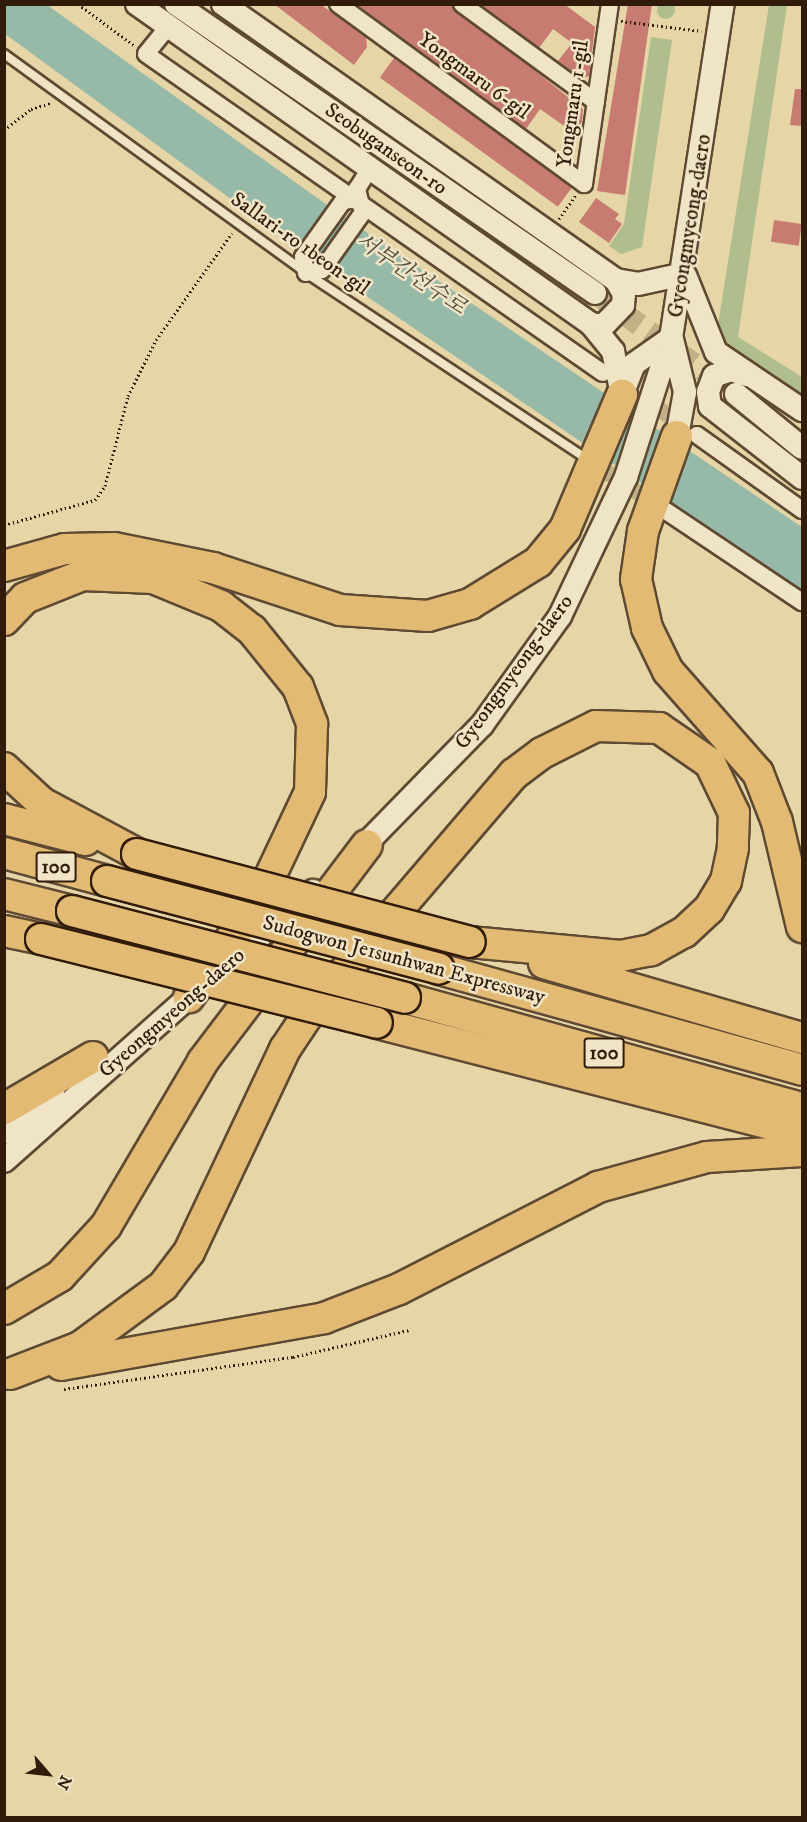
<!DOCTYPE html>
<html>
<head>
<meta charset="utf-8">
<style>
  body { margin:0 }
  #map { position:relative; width:807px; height:1822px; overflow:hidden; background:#e6d5a6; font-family:"IM FELL DW Pica","Noto Serif KR",serif }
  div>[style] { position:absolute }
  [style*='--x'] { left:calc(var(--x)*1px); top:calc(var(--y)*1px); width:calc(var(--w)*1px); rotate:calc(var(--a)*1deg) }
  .green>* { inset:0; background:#afbe8c }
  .round { border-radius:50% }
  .water>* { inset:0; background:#96b9a8 }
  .building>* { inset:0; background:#c77b71; transform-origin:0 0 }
  .street-tunnel>* { height:16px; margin-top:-8px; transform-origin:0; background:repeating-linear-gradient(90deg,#c2b087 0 16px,transparent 0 24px) }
  .secondary-tunnel>* { height:22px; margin-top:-11px; transform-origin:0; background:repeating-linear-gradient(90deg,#c2b087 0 22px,transparent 0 33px) }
  .path>* { height:3px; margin-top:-1.5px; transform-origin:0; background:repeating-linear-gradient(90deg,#311c0b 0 1.5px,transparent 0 4.5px) }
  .roads { filter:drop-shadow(2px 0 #5e4a32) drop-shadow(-2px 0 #5e4a32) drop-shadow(0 2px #5e4a32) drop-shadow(0 -2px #5e4a32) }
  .lane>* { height:8px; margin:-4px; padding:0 4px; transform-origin:4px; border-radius:4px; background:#efe4c5 }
  .street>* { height:16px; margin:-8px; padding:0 8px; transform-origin:8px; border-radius:8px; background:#efe4c5 }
  .secondary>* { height:22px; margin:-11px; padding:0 11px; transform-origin:11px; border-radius:11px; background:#efe4c5 }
  .highway>* { height:30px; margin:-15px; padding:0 15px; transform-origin:15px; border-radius:15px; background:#e3ba73 }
  .bridges { filter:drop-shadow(2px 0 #311c0b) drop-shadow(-2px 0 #311c0b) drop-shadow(0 2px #311c0b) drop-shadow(0 -2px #311c0b) }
  .highway-bridge>* { height:30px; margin:-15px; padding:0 15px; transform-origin:15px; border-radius:15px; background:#e3ba73 }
  span { translate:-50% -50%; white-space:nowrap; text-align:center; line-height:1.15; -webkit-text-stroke:5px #efe4c5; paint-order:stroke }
  .shield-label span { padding:2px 4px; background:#efe4c5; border:2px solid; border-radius:4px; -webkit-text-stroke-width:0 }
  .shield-label { font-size:20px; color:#311c0b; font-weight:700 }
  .street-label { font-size:21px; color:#311c0b }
  .water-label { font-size:22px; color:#4f4b3a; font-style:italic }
  .frame { position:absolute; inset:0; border:6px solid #311c0b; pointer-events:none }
  .north { position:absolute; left:18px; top:1744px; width:60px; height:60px; -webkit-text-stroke:4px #efe4c5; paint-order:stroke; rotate:118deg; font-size:16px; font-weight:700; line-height:24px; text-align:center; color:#311c0b }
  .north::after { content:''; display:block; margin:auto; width:21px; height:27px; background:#311c0b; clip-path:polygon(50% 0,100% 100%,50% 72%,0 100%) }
</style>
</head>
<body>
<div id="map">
  <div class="green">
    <i class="round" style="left:657px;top:1px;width:18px;height:18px"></i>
    <i style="clip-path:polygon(769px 5px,787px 5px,738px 337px,802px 377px,802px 401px,728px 348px,717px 331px)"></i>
    <i style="clip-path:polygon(651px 37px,672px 40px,642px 247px,621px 254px,609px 246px,624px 224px)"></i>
  </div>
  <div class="water">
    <i style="clip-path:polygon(5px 5px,47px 5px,344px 217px,802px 527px,802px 592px,331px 272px,5px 34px)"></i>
  </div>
  <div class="building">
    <i style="clip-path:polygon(274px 4px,320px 4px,366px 37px,367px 47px,354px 65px)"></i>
    <i style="clip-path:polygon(356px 4px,452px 4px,583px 109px,582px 122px,574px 133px,540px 109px,526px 129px)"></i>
    <i style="clip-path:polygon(480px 4px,564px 4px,595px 27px,589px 76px,582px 79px,558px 61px,572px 43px,553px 29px,539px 48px)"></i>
    <i style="clip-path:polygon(628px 4px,652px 4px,625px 195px,597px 191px)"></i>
    <i style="left:394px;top:58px;width:220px;height:24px;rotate:36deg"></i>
    <i style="clip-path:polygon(795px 89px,802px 89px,802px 126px,790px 125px)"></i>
    <i style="clip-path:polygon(596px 198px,619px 214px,615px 219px,622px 224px,609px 243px,579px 222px)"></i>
    <i style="left:774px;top:220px;width:28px;height:22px;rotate:8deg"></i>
  </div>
  <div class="street-tunnel">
    <i style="--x:619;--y:383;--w:82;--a:33.1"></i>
    <i style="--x:587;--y:459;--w:85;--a:33.5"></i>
  </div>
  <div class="secondary-tunnel">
    <i style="--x:595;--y:293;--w:173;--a:35.6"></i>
  </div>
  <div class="path">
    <i style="--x:78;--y:4;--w:71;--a:36.4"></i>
    <i style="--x:621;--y:21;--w:81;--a:7.1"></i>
    <i style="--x:4;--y:130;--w:34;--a:-38"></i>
    <i style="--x:31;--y:109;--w:21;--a:-17"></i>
    <i style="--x:559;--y:219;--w:29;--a:-55"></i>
    <i style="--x:4;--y:525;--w:94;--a:-15.4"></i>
    <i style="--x:95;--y:500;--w:17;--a:-54"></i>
    <i style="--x:105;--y:486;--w:93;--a:-75.7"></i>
    <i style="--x:128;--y:396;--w:63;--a:-63.4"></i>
    <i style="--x:156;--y:340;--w:131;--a:-54.6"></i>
    <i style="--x:64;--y:1389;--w:231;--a:-8"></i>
    <i style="--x:293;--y:1357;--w:119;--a:-13.1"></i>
  </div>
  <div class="roads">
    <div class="lane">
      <i style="--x:4;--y:54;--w:373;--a:35.9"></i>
      <i style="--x:306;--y:273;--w:330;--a:33.5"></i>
    </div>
    <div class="street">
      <i style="--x:338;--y:4;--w:305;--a:36.2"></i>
      <i style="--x:584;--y:184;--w:182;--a:-81.8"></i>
      <i style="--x:462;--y:4;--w:166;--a:36.2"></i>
      <i style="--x:167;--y:28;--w:33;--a:129"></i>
      <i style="--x:146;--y:54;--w:557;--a:34.92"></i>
      <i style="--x:356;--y:199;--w:13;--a:171"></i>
      <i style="--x:343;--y:201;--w:69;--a:125.5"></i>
      <i style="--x:303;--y:257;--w:16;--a:79"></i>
      <i style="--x:306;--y:273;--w:16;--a:-11"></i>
      <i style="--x:322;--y:270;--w:71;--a:-54.7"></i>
      <i style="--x:363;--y:212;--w:24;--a:-105"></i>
      <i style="--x:357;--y:189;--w:25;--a:-58"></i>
      <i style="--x:697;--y:435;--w:129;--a:35.5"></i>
      <i style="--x:666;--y:511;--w:164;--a:33.8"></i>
    </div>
    <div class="secondary">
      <i style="--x:137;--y:4;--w:555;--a:35.18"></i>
      <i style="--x:591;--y:324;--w:35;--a:51"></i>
      <i style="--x:613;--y:351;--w:45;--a:78.4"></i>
      <i style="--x:176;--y:4;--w:509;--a:34.6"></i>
      <i style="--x:223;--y:4;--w:480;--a:35.1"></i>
      <i style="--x:616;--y:280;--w:22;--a:10"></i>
      <i style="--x:638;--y:284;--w:47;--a:-12.3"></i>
      <i style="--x:685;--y:275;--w:83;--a:68.1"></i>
      <i style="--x:716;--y:352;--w:104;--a:34"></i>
      <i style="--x:591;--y:324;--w:12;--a:9"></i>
      <i style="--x:603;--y:326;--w:29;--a:-46"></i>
      <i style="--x:623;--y:305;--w:11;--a:-85"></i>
      <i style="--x:624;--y:294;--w:16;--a:-120"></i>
      <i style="--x:672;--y:339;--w:55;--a:76.2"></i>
      <i style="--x:685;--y:392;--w:45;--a:100.3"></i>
      <i style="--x:747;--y:375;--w:17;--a:-163"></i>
      <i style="--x:731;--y:370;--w:18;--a:161"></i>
      <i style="--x:714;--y:376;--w:17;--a:111"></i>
      <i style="--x:708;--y:392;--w:14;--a:82"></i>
      <i style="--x:710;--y:406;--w:117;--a:38"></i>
      <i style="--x:736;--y:394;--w:85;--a:39.3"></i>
      <i style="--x:622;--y:395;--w:33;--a:-69"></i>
      <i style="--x:634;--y:364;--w:45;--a:-35.1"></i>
      <i style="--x:356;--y:854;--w:180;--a:-45.7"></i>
      <i style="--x:482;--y:725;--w:134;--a:-54.4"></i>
      <i style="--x:560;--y:616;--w:154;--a:-64.6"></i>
      <i style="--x:626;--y:477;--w:146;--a:-72.1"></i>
      <i style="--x:671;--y:338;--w:338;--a:-81.2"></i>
      <i style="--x:231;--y:961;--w:108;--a:-40.5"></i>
      <i style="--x:4;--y:1133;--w:64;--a:-39.9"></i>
      <i style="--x:4;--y:1161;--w:264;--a:-41.6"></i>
    </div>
    <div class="highway">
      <i style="--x:677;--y:436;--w:101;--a:109.7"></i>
      <i style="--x:643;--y:531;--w:49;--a:98.3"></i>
      <i style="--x:636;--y:579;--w:50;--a:77.3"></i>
      <i style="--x:647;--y:628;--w:48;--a:64"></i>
      <i style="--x:668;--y:671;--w:136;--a:48.6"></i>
      <i style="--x:758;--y:773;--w:53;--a:68.8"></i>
      <i style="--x:777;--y:822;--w:108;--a:76.6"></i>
      <i style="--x:4;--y:566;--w:63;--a:-15.6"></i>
      <i style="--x:65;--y:549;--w:49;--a:-1.2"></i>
      <i style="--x:114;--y:548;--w:101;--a:11.4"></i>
      <i style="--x:213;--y:568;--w:134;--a:18.3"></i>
      <i style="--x:340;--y:610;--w:88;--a:3.9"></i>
      <i style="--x:428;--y:616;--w:44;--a:-15.9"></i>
      <i style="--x:470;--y:604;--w:80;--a:-31.7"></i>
      <i style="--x:538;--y:562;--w:43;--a:-50.7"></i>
      <i style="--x:565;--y:529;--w:146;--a:-67"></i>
      <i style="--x:4;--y:620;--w:30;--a:-46"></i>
      <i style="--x:25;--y:598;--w:62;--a:-21.6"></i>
      <i style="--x:83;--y:575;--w:70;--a:2.5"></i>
      <i style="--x:153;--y:578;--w:74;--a:22.4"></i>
      <i style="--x:221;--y:606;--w:39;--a:38"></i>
      <i style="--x:252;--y:630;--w:73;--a:51.1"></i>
      <i style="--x:298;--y:687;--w:40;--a:69"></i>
      <i style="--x:312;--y:724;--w:68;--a:91.7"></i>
      <i style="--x:310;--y:792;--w:119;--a:115.3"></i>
      <i style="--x:259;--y:900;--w:120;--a:125.8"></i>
      <i style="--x:4;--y:768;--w:52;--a:42.6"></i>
      <i style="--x:42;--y:803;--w:108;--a:28.2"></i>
      <i style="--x:4;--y:819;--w:84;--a:14.5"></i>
      <i style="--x:4;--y:853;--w:107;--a:15.2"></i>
      <i style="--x:4;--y:894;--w:70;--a:14"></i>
      <i style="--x:4;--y:931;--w:38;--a:12"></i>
      <i style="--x:544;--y:963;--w:269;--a:16.2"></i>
      <i style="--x:439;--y:969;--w:377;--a:15.5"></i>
      <i style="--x:405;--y:998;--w:412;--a:15.5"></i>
      <i style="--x:377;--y:1023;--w:439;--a:14.4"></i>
      <i style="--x:4;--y:1109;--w:103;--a:-30.3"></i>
      <i style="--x:4;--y:1309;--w:65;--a:-30.5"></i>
      <i style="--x:60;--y:1276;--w:68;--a:-47.4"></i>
      <i style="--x:106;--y:1226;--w:191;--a:-59.5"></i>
      <i style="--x:203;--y:1061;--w:271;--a:-52.8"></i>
      <i style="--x:61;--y:1365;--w:267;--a:-10.1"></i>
      <i style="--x:324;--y:1318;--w:80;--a:-21.1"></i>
      <i style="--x:399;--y:1289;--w:224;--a:-27.1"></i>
      <i style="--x:598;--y:1187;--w:113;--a:-15.4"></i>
      <i style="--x:707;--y:1157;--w:95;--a:-3.6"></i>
      <i style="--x:10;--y:1374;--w:75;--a:-21.1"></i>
      <i style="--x:80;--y:1347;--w:103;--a:-36.3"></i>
      <i style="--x:163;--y:1286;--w:43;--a:-52.6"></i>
      <i style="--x:189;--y:1252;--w:225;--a:-64.7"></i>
      <i style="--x:285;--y:1049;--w:43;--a:-56.3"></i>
      <i style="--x:309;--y:1013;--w:315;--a:-49.4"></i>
      <i style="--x:514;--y:774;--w:35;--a:-37"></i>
      <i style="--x:542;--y:753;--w:60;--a:-26.6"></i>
      <i style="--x:596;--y:726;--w:63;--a:1.8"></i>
      <i style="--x:659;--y:728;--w:62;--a:34.5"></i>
      <i style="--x:710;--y:763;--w:55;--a:64.4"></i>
      <i style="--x:734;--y:813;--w:35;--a:92"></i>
      <i style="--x:733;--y:848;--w:34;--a:102"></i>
      <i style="--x:726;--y:881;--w:33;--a:121"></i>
      <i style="--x:709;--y:909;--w:34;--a:137"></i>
      <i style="--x:684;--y:932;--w:38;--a:151"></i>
      <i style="--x:651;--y:950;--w:31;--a:169"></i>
      <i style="--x:621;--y:956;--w:152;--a:-174.7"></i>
    </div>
  </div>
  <div class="bridges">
    <div class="highway-bridge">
      <i style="--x:137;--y:854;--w:344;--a:14.8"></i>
      <i style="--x:107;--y:881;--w:343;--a:14.8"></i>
      <i style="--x:72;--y:911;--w:344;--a:14.6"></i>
      <i style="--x:41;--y:939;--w:346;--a:14"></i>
    </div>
  </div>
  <div class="shield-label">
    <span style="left:56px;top:867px">100</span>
    <span style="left:604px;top:1053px">100</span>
  </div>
  <div class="street-label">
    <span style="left:474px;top:76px;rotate:36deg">Yongmaru 6-gil</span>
    <span style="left:573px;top:104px;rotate:-82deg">Yongmaru 1-gil</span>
    <span style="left:386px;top:149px;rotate:35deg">Seobuganseon-ro</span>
    <span style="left:690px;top:226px;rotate:-81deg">Gyeongmyeong-daero</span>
    <span style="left:300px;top:244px;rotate:35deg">Sallari-ro 1beon-gil</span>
    <span style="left:514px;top:672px;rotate:-54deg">Gyeongmyeong-daero</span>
    <span style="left:404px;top:960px;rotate:15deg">Sudogwon Je1sunhwan Expressway</span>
    <span style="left:172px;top:1013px;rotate:-41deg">Gyeongmyeong-daero</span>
  </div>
  <div class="water-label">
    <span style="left:411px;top:274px;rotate:34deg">서부간선수로</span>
  </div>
  <div class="frame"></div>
  <div class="north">N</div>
</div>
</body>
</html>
